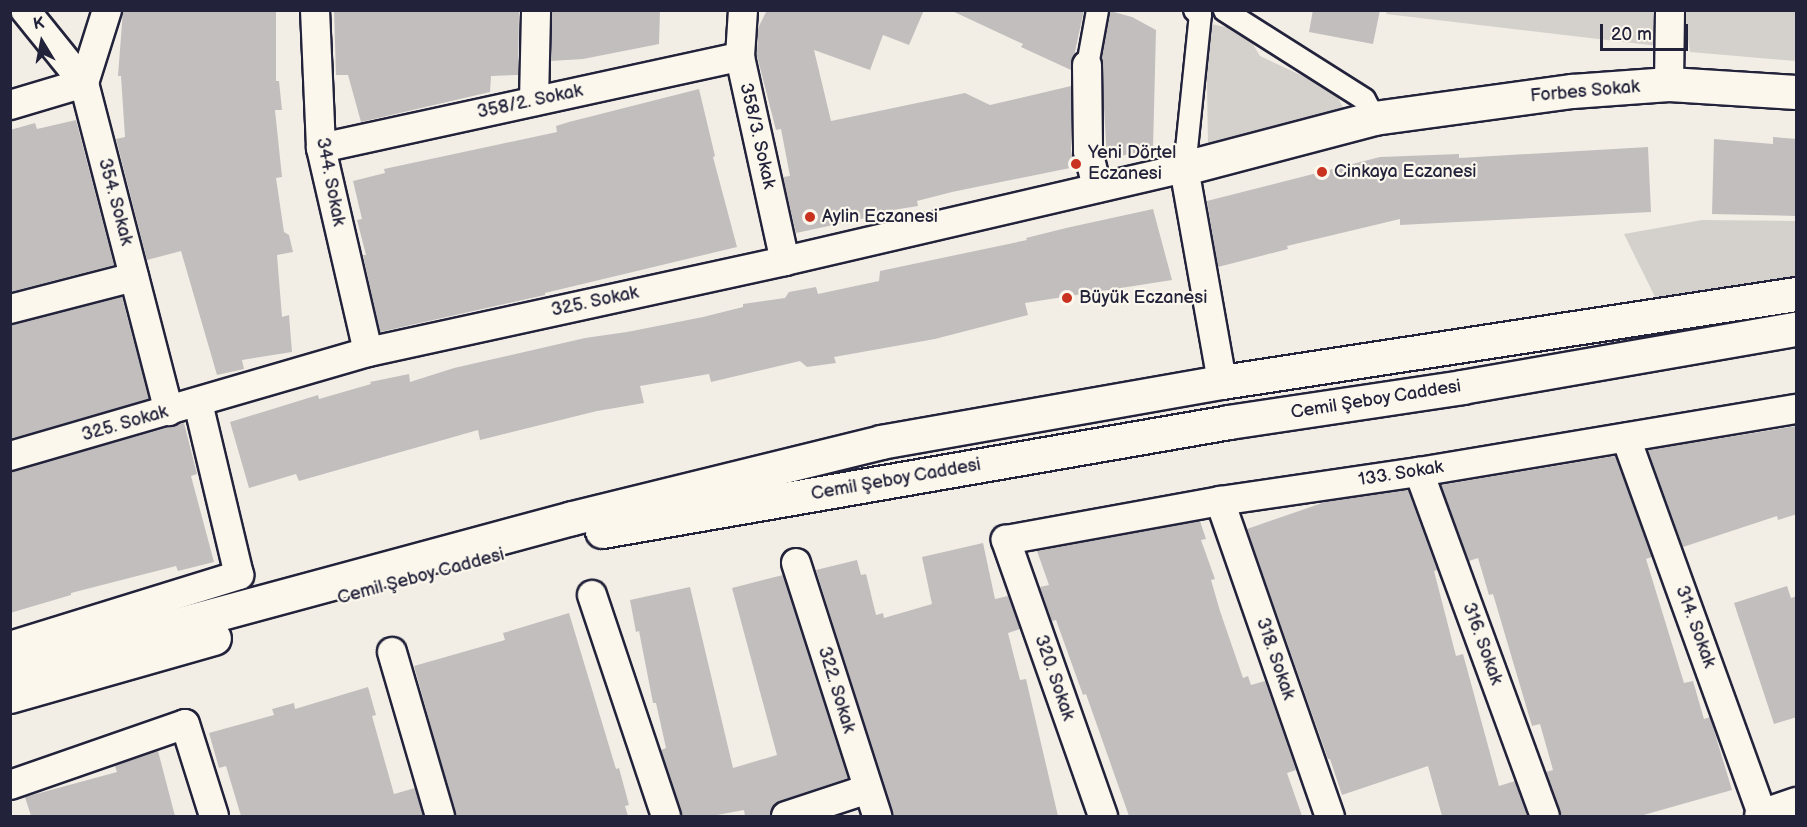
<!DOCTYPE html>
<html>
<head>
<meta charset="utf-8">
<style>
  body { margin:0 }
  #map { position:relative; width:1807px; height:827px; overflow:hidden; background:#f2eee5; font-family:"Balsamiq Sans",sans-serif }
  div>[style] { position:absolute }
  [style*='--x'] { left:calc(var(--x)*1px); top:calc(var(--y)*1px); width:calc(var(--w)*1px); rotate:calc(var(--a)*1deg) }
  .green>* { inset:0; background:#d4d1cc }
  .building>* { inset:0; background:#c2bebe }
  .roads { filter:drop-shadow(2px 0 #22223b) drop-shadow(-2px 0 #22223b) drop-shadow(0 2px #22223b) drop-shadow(0 -2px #22223b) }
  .pedestrian>* { height:21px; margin:-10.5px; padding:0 10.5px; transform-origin:10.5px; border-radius:10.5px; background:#fbf7ec }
  .minor>* { height:28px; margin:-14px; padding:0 14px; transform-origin:14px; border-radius:14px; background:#fbf7ec }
  .tertiary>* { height:33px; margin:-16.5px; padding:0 16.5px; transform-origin:16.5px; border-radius:16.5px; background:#fbf7ec }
  .secondary>* { height:33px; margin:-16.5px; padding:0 16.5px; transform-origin:16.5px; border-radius:16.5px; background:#fbf7ec }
  .dots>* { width:16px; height:16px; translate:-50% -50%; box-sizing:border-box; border:3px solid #fbf7ec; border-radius:50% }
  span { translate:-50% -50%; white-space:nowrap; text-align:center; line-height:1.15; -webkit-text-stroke:4.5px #fbf7ec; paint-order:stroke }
  .street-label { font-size:18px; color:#22223b }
  .poi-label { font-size:18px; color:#22223b }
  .left { translate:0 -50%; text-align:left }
  .frame { position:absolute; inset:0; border:12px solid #22223b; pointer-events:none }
  .north { position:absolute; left:12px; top:12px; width:60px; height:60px; -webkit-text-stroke:4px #fbf7ec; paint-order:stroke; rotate:350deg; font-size:16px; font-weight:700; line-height:24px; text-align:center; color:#22223b }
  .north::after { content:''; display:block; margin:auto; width:21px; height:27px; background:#22223b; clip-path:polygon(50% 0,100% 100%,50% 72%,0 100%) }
  .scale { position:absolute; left:1600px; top:24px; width:88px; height:27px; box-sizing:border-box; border:3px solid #22223b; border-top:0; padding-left:8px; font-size:18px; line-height:21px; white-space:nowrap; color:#22223b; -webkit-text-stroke:4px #fbf7ec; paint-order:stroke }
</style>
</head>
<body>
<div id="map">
  <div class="green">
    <i style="clip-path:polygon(1387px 10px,1657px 11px,1658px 46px,1386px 14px)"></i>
    <i style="clip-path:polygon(1684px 11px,1796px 11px,1796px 61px,1690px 52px)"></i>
    <i style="clip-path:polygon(1206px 23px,1245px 31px,1260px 56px,1335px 91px,1344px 110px,1208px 145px)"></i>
    <i style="clip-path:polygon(1702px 220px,1796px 221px,1796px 282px,1656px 299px,1624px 234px)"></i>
  </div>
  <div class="building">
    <i style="clip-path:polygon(123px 10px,276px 10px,276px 81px,279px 81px,282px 110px,275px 110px,282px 177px,276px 178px,284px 232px,289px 235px,293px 252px,277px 255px,282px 317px,289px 315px,292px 352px,242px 360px,244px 369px,217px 375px,181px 251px,147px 260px,116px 139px,125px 137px,121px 76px,118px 76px)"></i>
    <i style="clip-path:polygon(334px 10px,519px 10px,518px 75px,491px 76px,490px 92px,361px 122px,348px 75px,336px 75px)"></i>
    <i style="clip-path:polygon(552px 10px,660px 10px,659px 44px,583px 59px,551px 61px)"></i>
    <i style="clip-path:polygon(767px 10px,924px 10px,909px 45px,883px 35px,870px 70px,814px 50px,831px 121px,965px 93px,990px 105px,1071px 86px,1071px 151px,1075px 167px,952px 192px,917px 201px,918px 206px,874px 213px,875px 216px,796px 233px,783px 177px,790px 176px,781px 129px,776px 130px,757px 56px,758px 28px)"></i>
    <i style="clip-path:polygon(950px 10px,1084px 10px,1071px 70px,1021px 47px,1023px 44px)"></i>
    <i style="clip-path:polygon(1313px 10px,1380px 10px,1373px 44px,1309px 32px)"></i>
    <i style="clip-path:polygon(1110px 11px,1132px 17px,1156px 30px,1153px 149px,1107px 159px,1101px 57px)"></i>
    <i style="clip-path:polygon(699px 89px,715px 156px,713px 157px,737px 247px,545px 293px,545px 295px,380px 332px,363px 255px,366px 255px,357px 220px,362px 219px,353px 181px,385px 173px,384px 169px,557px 132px,556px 126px,569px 122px)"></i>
    <i style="clip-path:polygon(76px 120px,114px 265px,10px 292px,10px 130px,35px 123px,37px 129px)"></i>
    <i style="clip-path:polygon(1773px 137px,1797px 139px,1797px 216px,1712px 214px,1714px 139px,1773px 144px)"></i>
    <i style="clip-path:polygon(1648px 147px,1651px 212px,1400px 225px,1400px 219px,1287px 246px,1288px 249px,1218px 267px,1207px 201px,1380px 157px,1459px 154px,1459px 158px)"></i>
    <i style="clip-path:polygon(1153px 209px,1172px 280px,1025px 303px,1028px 315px,935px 339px,834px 357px,836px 363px,807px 367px,800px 361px,711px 382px,709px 374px,640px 386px,644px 403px,597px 411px,480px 440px,478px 430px,299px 481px,296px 474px,249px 488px,230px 422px,318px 395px,319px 399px,371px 384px,370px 382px,409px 374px,410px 382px,454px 368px,585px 338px,627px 332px,703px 317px,743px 307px,743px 304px,785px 298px,789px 292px,816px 287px,818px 294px,879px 281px,880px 271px,1027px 240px,1026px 238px,1066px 228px)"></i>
    <i style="clip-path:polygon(122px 297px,149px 399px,10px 439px,10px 325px)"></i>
    <i style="clip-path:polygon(184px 423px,197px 474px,191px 476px,214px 562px,178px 571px,176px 566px,71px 593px,71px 595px,10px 613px,10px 472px)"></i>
    <i style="clip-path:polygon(1797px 426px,1797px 514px,1778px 520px,1777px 516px,1683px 547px,1648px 450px)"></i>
    <i style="clip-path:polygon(1615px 456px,1652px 557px,1646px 559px,1684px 683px,1693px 681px,1704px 719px,1710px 717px,1732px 790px,1640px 816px,1562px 816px,1546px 772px,1553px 770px,1540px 724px,1532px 726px,1493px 594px,1489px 595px,1478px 558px,1469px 561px,1441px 485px)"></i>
    <i style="clip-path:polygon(1408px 490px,1437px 570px,1434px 571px,1456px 656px,1463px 654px,1499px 786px,1515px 781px,1527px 815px,1442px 816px,1428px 766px,1342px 795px,1330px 759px,1328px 759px,1247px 529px,1325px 502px)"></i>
    <i style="clip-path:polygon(1200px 521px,1206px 539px,1201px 540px,1215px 579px,1211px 580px,1220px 611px,1243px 678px,1248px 676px,1251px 685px,1265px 681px,1296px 770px,1287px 773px,1302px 816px,1129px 816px,1086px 694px,1083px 695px,1056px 620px,1052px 621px,1040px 587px,1049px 585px,1037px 551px)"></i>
    <i style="clip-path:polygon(983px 543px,995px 599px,1008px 596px,1020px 629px,1008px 633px,1020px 680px,1026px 679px,1058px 816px,893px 816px,816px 570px,857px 560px,861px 575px,866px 574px,876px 615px,883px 613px,884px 618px,932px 604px,922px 557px)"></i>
    <i style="clip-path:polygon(783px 575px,848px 778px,780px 801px,773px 806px,770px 816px,745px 816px,744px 810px,712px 816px,682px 816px,661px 750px,666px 748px,656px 703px,653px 703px,639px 631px,636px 632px,630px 600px,690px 587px,733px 768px,777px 755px,732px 588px)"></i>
    <i style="clip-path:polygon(1787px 586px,1791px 598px,1797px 596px,1797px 717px,1774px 724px,1734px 603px)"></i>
    <i style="clip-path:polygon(569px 613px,616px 769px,619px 768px,629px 805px,625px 806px,628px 816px,456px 816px,414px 666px,505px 640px,503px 633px)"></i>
    <i style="clip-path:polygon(368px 687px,376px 715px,372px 716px,394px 794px,415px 788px,423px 816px,241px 816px,226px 766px,219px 768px,209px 733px,274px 715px,272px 709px,294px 703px,295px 709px)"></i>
    <i style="clip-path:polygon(158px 751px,175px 816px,31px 816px,25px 797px,117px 772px,115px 766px)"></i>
  </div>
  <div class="roads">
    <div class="pedestrian">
      <i style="--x:1224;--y:10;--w:166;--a:32.4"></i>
      <i style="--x:1364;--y:99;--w:21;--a:62"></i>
      <i style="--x:1087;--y:65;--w:56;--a:-79.7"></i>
      <i style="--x:1184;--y:168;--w:155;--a:-84.1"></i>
      <i style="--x:1200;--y:14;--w:7;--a:-146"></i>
    </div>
    <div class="minor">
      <i style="--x:25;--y:10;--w:94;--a:51.1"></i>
      <i style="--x:84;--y:83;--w:339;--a:75.5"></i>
      <i style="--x:315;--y:10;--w:138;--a:87.5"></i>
      <i style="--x:321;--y:148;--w:209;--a:77"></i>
      <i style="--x:743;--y:10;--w:47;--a:93.7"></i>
      <i style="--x:740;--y:57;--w:209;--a:77.6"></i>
      <i style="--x:1087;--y:65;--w:86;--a:89.3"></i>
      <i style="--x:1088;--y:151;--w:38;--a:76"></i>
      <i style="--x:84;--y:83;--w:77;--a:-72.5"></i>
      <i style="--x:1669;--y:84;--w:74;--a:-89.2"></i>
      <i style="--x:534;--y:101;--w:91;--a:-88.7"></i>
      <i style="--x:10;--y:105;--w:77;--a:-16.6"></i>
      <i style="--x:321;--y:148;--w:429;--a:-12.3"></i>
      <i style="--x:10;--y:309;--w:128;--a:-14.5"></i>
      <i style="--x:1626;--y:438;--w:402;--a:70.1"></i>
      <i style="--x:10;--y:456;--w:373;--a:-16.2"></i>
      <i style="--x:368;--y:352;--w:427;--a:-12.3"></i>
      <i style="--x:785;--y:261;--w:410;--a:-13.1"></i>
      <i style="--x:1184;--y:168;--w:217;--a:79.9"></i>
      <i style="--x:1419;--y:472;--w:366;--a:69.9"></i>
      <i style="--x:1220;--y:501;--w:334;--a:70.8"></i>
      <i style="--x:796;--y:563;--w:266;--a:72.2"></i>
      <i style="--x:592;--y:595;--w:233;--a:71.5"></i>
      <i style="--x:10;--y:646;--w:240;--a:-17.2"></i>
      <i style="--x:239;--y:575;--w:177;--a:-103.4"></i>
      <i style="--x:392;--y:652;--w:171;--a:73.7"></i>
      <i style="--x:10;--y:785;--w:185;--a:-19.2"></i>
      <i style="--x:185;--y:724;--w:96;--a:72.5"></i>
      <i style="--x:786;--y:816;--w:86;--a:-18.2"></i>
      <i style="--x:1103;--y:816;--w:293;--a:-109.4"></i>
      <i style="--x:1006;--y:540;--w:218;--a:-10.3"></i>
      <i style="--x:1220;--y:501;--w:201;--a:-8.3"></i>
      <i style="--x:1419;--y:472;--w:382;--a:-9.5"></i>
    </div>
    <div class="tertiary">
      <i style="--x:1184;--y:168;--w:196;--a:-14.7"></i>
      <i style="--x:1374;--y:118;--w:200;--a:-7.8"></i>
      <i style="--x:1572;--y:91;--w:97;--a:-4.1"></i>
      <i style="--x:1669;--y:84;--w:127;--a:3.6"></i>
    </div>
    <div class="secondary">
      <i style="--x:602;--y:531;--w:636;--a:-9.86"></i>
      <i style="--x:1229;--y:422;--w:236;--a:-8.5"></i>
      <i style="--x:1462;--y:387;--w:339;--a:-9.9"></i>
      <i style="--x:10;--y:670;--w:582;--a:-15.13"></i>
      <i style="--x:572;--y:518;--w:318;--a:-13.8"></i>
      <i style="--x:881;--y:442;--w:346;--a:-10"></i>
      <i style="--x:1222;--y:382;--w:581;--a:-8.72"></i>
      <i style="--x:10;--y:696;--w:212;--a:-15.9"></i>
      <i style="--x:1761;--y:816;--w:37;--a:-19"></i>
    </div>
  </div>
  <div class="dots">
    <i style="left:1076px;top:164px;background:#c8321e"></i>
    <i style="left:1322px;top:172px;background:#c8321e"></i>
    <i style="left:810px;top:217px;background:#c8321e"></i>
    <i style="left:1067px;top:298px;background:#c8321e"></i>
  </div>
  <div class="street-label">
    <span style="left:1585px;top:92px;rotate:-5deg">Forbes Sokak</span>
    <span style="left:530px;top:102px;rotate:-12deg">358/2. Sokak</span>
    <span style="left:757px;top:136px;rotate:77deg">358/3. Sokak</span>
    <span style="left:330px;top:182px;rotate:79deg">344. Sokak</span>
    <span style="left:115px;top:202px;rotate:75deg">354. Sokak</span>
    <span style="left:595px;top:302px;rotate:-12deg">325. Sokak</span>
    <span style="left:1376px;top:400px;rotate:-9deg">Cemil Şeboy Caddesi</span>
    <span style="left:125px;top:424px;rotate:-16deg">325. Sokak</span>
    <span style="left:1401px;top:474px;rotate:-9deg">133. Sokak</span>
    <span style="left:896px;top:480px;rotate:-10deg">Cemil Şeboy Caddesi</span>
    <span style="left:421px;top:577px;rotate:-15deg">Cemil Şeboy Caddesi</span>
    <span style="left:1695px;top:627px;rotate:70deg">314. Sokak</span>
    <span style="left:1482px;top:644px;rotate:70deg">316. Sokak</span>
    <span style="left:1275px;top:659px;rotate:71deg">318. Sokak</span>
    <span style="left:1054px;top:678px;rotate:71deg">320. Sokak</span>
    <span style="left:836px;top:690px;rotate:73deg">322. Sokak</span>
  </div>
  <div class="poi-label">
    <span class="left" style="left:1088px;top:164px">Yeni Dörtel<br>Eczanesi</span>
    <span class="left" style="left:1334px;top:172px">Cinkaya Eczanesi</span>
    <span class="left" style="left:822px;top:217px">Aylin Eczanesi</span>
    <span class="left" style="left:1079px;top:298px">Büyük Eczanesi</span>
  </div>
  <div class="frame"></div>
  <div class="north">K</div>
  <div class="scale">20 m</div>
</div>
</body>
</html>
